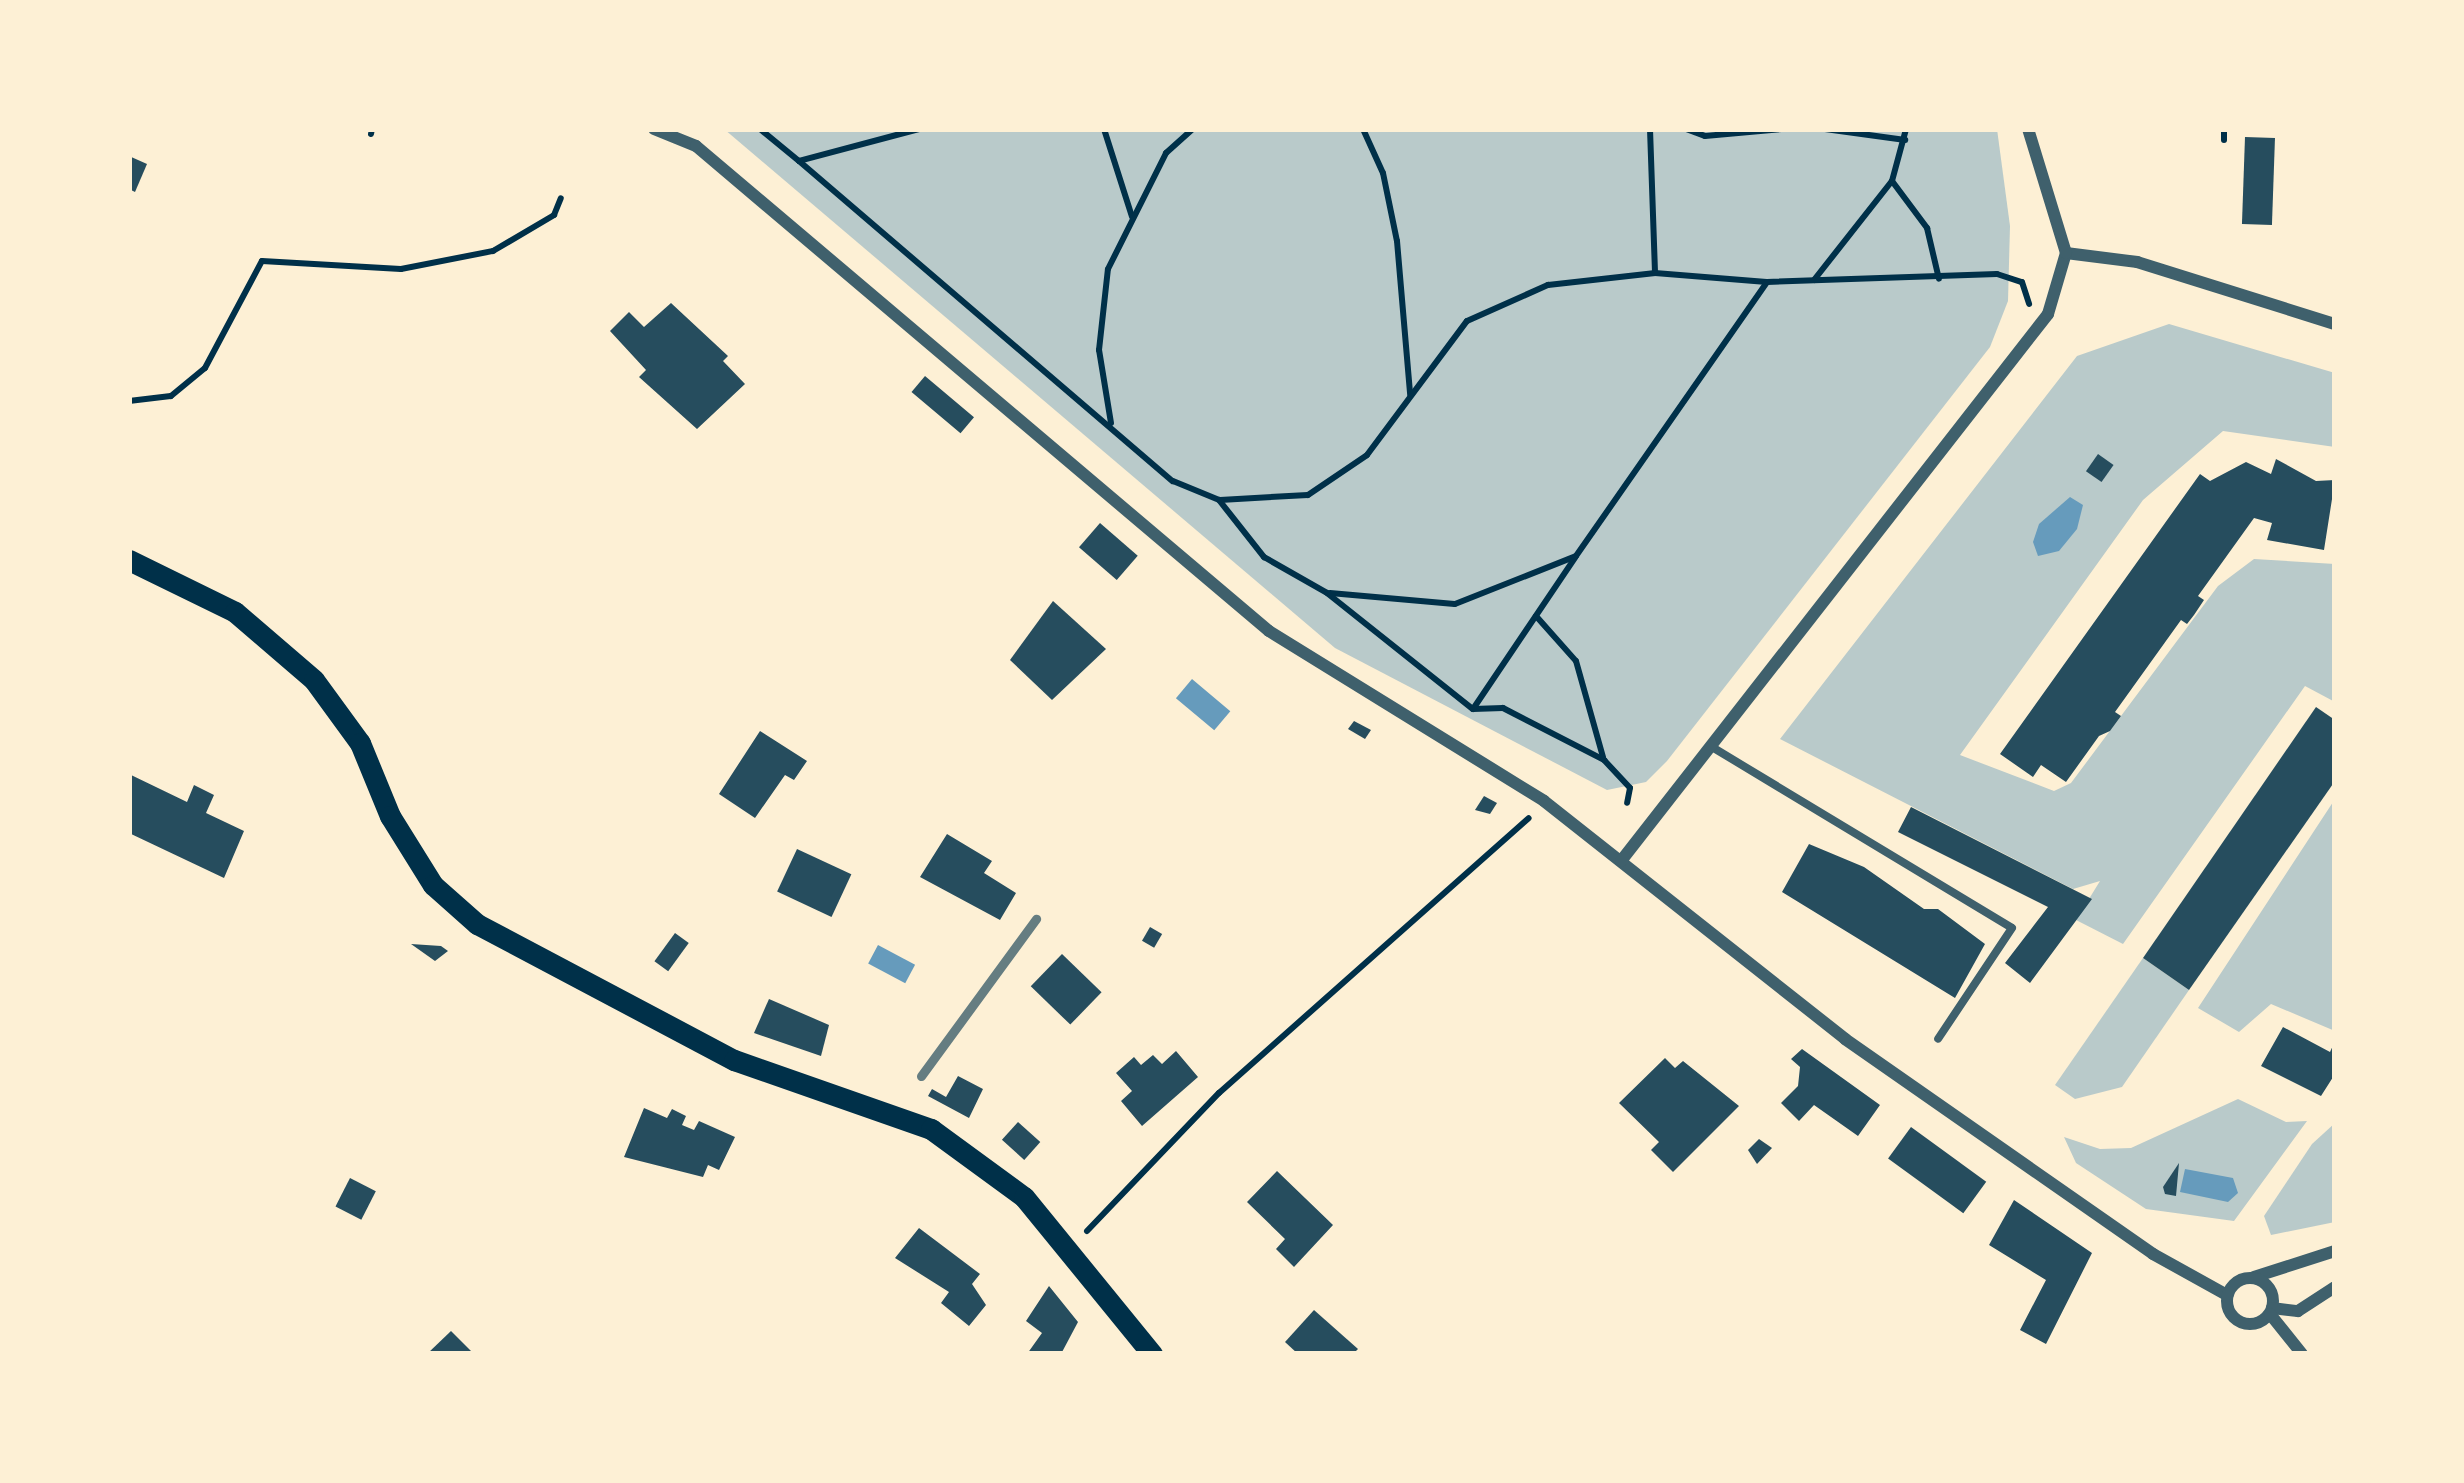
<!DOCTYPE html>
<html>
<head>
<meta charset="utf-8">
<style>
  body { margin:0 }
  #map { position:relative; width:2464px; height:1483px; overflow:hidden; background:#fdf0d5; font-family:"Source Sans 3",sans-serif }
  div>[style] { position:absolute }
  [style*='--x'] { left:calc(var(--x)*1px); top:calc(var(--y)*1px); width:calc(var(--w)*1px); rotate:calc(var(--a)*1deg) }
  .green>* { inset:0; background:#b9caca }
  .water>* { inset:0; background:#669bbc; transform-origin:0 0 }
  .building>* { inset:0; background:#264d5e; transform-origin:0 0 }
  .path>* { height:6px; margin:-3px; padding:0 3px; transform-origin:3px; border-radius:3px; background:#003049 }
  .service>* { height:8px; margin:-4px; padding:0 4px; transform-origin:4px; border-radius:4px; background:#3f606c }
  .minor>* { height:12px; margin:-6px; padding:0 6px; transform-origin:6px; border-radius:6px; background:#3f606c }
  .minor>.ring { margin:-6px; padding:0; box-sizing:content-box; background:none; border:12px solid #3f606c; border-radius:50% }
  .secondary>* { height:21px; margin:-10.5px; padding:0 10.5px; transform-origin:10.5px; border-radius:10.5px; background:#003049 }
  .rail>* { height:9px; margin:-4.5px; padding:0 4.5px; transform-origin:4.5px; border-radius:4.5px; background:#657d81 }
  span { translate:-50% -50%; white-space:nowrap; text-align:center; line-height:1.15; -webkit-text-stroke:12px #fdf0d5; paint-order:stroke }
  .frame { position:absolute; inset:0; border:132px solid #fdf0d5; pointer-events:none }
</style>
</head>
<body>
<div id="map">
  <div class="green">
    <i style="clip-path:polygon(724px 129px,1997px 129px,2010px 226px,2008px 301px,1990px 347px,1667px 761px,1646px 782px,1607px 790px,1335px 648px)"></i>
    <i style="clip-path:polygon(2169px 324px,2335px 373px,2335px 447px,2223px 431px,2143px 500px,1960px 755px,2054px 791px,2071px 783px,2218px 586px,2254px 559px,2335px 564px,2335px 702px,2305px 686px,2123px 944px,2076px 920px,2100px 881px,2073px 889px,1780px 739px,2077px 356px)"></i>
    <i style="clip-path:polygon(2335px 799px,2335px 1031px,2271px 1004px,2239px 1032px,2198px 1008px)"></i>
    <i style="clip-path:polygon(2143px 958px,2189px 990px,2122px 1087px,2075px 1099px,2055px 1085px)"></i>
    <i style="clip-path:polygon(2238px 1099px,2286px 1122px,2307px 1121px,2234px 1221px,2146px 1209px,2076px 1163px,2064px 1137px,2100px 1149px,2131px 1148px)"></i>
    <i style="clip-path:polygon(2335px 1123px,2335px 1222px,2271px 1235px,2264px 1216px,2312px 1144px)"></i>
  </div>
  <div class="water">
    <i style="clip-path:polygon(2070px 497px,2083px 505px,2077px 529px,2059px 551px,2038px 556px,2033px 542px,2039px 524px)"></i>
    <i style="left:1192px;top:679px;width:50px;height:25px;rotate:40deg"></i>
    <i style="left:878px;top:945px;width:42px;height:21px;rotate:28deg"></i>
    <i style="clip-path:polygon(2185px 1169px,2233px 1178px,2238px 1193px,2228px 1202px,2180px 1192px)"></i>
  </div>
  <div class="building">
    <i style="left:2245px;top:137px;width:30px;height:87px;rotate:2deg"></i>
    <i style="clip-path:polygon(129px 156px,147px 164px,135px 192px,129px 189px)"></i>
    <i style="clip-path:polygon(671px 303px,728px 356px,723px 361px,745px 384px,697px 429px,639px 377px,646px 370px,610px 331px,629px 312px,644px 327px)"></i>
    <i style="left:925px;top:376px;width:64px;height:21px;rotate:40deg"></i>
    <i style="left:2098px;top:454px;width:19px;height:21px;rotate:35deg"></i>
    <i style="clip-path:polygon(2276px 459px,2316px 481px,2335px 480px,2324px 550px,2267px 540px,2272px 523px,2254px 518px,2198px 596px,2204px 600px,2194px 615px,2187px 624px,2181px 620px,2115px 712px,2121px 716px,2110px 731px,2099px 736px,2066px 782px,2041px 765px,2033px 777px,2000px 754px,2200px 474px,2210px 481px,2246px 462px,2271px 474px)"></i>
    <i style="left:1100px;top:523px;width:50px;height:32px;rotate:41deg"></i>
    <i style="clip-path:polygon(1053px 601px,1106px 649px,1052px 700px,1010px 660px)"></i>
    <i style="clip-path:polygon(2316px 707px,2335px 720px,2335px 781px,2189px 990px,2143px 958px)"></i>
    <i style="clip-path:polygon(1354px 721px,1371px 730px,1365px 739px,1348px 729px)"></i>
    <i style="clip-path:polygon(760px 731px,807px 761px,794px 780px,785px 775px,755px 818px,719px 794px)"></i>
    <i style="clip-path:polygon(129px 774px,187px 802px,194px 785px,214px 795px,206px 813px,244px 831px,224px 878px,129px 833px)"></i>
    <i style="clip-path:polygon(1484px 796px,1497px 803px,1490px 814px,1475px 810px)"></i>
    <i style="clip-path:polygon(1911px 807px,2092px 899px,2030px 983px,2005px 963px,2048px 907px,1898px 832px)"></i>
    <i style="clip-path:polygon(947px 834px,992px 861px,984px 873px,1016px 893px,1000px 920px,920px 877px)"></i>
    <i style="clip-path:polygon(1809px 844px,1864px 867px,1924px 909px,1938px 909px,1985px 944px,1955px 998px,1782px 892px)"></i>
    <i style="left:797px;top:849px;width:60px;height:47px;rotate:25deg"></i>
    <i style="left:1150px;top:927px;width:14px;height:16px;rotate:30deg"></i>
    <i style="left:675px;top:933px;width:17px;height:35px;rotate:36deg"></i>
    <i style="clip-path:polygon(411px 944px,441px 946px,448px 951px,435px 961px)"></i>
    <i style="left:1062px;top:954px;width:55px;height:45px;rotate:44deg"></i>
    <i style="clip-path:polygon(769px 999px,829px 1025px,821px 1056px,754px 1033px)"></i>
    <i style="clip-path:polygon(2283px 1027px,2330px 1052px,2335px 1041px,2335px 1074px,2321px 1096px,2261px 1066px)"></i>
    <i style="clip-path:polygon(1802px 1049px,1880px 1105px,1858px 1136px,1814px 1105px,1799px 1121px,1781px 1103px,1798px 1086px,1800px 1067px,1791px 1059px)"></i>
    <i style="clip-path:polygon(1176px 1051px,1198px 1077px,1142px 1126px,1121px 1101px,1132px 1091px,1116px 1073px,1134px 1057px,1141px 1065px,1153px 1055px,1162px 1064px)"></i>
    <i style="clip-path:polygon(1665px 1058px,1675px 1068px,1683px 1061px,1739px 1106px,1673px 1172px,1651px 1150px,1659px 1142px,1619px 1103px)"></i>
    <i style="clip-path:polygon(958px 1076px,983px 1089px,969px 1118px,928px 1096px,932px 1089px,946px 1097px)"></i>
    <i style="clip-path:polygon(644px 1108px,667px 1118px,672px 1109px,686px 1116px,682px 1125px,694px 1130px,699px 1121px,735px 1137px,719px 1170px,708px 1165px,703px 1177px,624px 1157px)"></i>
    <i style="left:1018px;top:1122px;width:30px;height:24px;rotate:42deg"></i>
    <i style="left:1911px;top:1127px;width:93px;height:39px;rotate:36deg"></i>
    <i style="clip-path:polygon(1759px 1139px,1772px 1148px,1757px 1164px,1748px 1150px)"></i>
    <i style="clip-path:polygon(2179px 1163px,2176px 1196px,2165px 1194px,2163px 1187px)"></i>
    <i style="clip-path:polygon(1277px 1171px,1333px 1225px,1294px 1267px,1276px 1249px,1285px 1239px,1247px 1202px)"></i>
    <i style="left:350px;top:1178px;width:29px;height:32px;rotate:27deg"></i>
    <i style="clip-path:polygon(2014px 1200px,2092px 1253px,2046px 1344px,2020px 1330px,2046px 1280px,1989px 1245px)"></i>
    <i style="clip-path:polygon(919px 1228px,980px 1274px,972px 1284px,986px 1305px,969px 1326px,941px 1303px,949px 1292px,895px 1258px)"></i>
    <i style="clip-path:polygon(1049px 1286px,1078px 1322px,1061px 1354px,1027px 1354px,1042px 1333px,1026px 1321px)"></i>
    <i style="clip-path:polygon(1314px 1310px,1358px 1349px,1353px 1354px,1298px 1354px,1285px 1342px)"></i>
    <i style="clip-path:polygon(451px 1331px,474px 1354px,427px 1354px)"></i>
  </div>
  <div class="path">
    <i style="--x:760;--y:129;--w:50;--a:39.4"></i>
    <i style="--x:919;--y:129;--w:124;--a:165.1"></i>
    <i style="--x:799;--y:161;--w:492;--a:40.6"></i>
    <i style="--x:1173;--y:481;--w:50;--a:22.4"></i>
    <i style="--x:1219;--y:500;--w:73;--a:51.7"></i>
    <i style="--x:1264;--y:557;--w:73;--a:29.7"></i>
    <i style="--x:1327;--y:593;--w:186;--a:38.5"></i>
    <i style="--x:1473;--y:709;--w:30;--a:-2"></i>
    <i style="--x:1503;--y:708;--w:114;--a:27.2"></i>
    <i style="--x:1604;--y:760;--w:38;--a:47"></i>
    <i style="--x:1630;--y:788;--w:15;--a:101"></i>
    <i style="--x:1104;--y:129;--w:92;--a:72.3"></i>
    <i style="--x:1363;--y:129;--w:48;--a:65.6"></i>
    <i style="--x:1383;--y:173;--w:69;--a:78.4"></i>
    <i style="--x:1397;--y:241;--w:154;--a:85.1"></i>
    <i style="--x:1650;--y:129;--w:144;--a:88"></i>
    <i style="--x:1686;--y:129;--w:20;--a:20"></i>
    <i style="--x:1705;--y:136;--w:77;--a:-5.2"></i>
    <i style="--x:1825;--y:129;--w:81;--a:7.8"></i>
    <i style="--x:371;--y:134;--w:5;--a:-79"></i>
    <i style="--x:2224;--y:140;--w:11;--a:-90"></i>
    <i style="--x:1892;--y:181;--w:59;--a:53.3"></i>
    <i style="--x:1927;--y:228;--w:52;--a:76.8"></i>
    <i style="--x:1814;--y:280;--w:126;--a:-51.8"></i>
    <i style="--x:1892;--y:181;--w:54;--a:-74.9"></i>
    <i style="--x:129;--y:401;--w:42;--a:-6.8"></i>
    <i style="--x:171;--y:396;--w:44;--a:-39.5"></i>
    <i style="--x:205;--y:368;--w:121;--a:-62"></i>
    <i style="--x:262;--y:261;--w:139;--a:3.3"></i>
    <i style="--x:401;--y:269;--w:94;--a:-11.1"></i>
    <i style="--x:493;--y:251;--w:71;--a:-30.5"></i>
    <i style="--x:554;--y:215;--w:18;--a:-68"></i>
    <i style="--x:1111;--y:423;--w:74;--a:-99.3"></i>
    <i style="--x:1099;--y:350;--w:81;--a:-83.7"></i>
    <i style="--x:1108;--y:269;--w:130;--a:-63.4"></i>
    <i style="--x:1166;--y:153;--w:36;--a:-42"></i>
    <i style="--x:1220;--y:500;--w:88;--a:-3.3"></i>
    <i style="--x:1308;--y:495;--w:71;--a:-34.1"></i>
    <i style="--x:1367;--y:455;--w:167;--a:-53.3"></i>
    <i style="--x:1467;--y:321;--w:89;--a:-24"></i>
    <i style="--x:1548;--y:285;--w:108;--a:-6.4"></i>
    <i style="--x:1655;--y:273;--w:112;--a:4.6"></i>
    <i style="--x:1767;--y:282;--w:230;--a:-2"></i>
    <i style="--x:1997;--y:274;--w:26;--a:18"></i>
    <i style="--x:2022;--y:282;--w:23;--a:72"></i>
    <i style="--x:1330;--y:593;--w:125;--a:5"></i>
    <i style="--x:1455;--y:604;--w:130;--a:-21.6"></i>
    <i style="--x:1576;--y:556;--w:334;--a:-55.1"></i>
    <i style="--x:1536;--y:616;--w:60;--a:48.4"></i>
    <i style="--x:1576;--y:661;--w:100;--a:74.3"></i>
    <i style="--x:1473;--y:709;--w:182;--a:-56"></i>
    <i style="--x:1087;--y:1231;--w:191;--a:-46.3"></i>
    <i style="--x:1219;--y:1093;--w:414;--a:-41.6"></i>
  </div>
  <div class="service">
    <i style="--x:1712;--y:747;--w:350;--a:31.1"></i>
    <i style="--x:2012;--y:928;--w:133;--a:123.7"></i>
  </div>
  <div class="minor">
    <i style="--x:654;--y:129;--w:45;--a:22"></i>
    <i style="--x:696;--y:146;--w:751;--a:40.25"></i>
    <i style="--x:1269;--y:631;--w:323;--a:31.7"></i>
    <i style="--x:1544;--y:801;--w:384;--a:38.3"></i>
    <i style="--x:1845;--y:1039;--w:376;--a:34.9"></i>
    <i style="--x:2153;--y:1254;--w:85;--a:29"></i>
    <i style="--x:2066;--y:253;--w:72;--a:7.2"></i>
    <i style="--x:2137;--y:262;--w:207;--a:17.4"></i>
    <i style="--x:1621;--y:861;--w:694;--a:-52.02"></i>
    <i style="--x:2048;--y:314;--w:64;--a:-73.6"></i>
    <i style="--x:2066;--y:253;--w:130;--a:-107"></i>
    <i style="--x:2254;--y:1277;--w:85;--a:-17.8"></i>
    <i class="ring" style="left:2227px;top:1278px;width:34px;height:34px"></i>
    <i style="--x:2272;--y:1308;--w:26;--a:7"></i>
    <i style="--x:2298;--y:1311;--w:44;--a:-33"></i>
    <i style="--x:2270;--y:1314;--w:51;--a:51.3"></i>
  </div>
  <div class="secondary">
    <i style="--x:129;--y:560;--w:118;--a:26.1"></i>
    <i style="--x:235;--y:612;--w:104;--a:40.7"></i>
    <i style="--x:314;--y:680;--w:78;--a:53.9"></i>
    <i style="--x:360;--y:743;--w:79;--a:67.7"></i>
    <i style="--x:390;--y:816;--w:81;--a:58.1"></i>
    <i style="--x:433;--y:885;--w:59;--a:41.6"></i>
    <i style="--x:477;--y:924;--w:291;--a:27.9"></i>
    <i style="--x:734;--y:1060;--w:209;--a:19.3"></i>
    <i style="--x:931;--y:1129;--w:115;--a:36.2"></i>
    <i style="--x:1024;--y:1197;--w:203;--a:50.8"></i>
  </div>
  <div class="rail">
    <i style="--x:921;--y:1076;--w:195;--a:-53.8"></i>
  </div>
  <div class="frame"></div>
</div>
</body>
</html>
